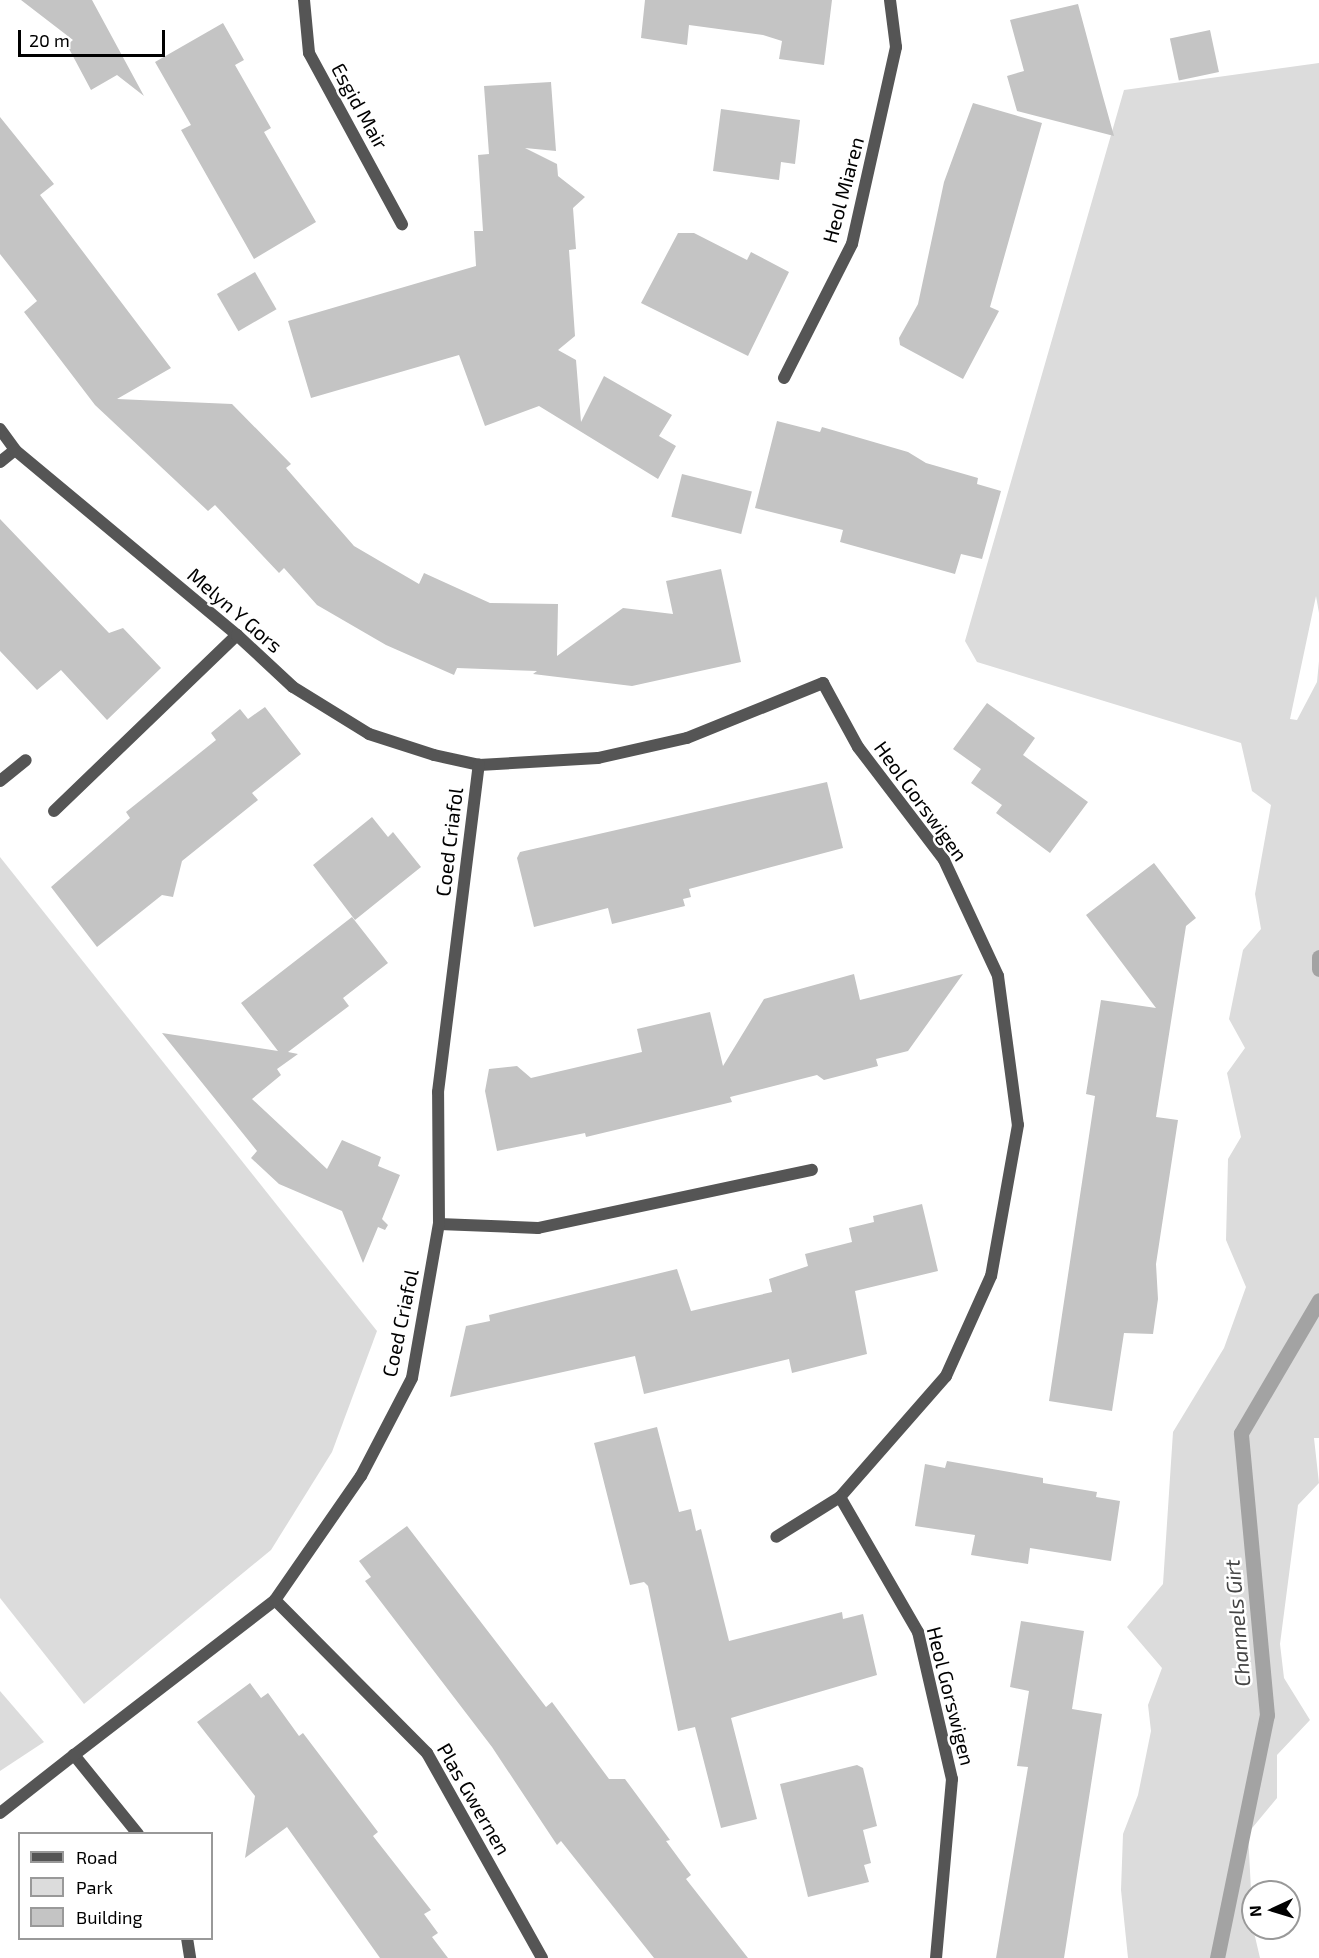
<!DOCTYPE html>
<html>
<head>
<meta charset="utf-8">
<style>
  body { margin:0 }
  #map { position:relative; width:1319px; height:1958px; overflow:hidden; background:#fff; font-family:"Exo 2",sans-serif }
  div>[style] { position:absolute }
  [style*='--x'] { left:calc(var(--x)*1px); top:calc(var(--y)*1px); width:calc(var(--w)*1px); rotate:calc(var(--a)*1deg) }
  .green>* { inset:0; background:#dcdcdc }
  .stream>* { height:15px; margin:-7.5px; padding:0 7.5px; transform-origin:7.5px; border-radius:7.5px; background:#a3a3a3 }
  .building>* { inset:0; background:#c4c4c4; transform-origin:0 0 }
  .service>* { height:12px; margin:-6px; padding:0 6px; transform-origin:6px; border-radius:6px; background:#555 }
  .minor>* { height:12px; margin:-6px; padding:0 6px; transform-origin:6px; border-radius:6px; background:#555 }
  span { translate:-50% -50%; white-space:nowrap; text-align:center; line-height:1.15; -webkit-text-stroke:5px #fff; paint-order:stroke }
  .street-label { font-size:20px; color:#000 }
  .water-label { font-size:21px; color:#444; font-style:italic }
  .legend { position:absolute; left:18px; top:1832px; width:195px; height:108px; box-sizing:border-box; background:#fff; border:2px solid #999; margin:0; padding:8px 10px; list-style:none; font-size:18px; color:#000 }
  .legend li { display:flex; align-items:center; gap:12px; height:30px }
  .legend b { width:30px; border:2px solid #999 }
  .north { position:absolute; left:1241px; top:1880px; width:60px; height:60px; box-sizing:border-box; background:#fff; border:2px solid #999; border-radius:50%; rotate:266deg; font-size:16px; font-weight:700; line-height:24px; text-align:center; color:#000 }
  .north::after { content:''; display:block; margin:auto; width:21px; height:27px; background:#000; clip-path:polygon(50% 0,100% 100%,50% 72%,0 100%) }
  .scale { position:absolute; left:18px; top:30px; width:147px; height:27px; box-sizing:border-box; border:3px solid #000; border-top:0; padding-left:8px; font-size:18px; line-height:21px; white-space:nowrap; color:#000; -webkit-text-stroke:4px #fff; paint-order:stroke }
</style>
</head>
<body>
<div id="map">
  <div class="green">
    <i style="clip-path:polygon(1319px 63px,1319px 613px,1316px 596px,1290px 719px,1297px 720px,1317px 682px,1319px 661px,1319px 1438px,1314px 1438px,1319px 1483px,1298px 1505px,1280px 1644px,1284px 1678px,1310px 1720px,1277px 1755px,1277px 1798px,1248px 1833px,1253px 1928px,1260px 1958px,1128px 1958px,1121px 1890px,1123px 1834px,1138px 1795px,1151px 1731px,1148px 1705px,1162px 1668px,1127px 1627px,1163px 1584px,1173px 1432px,1224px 1348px,1246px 1287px,1226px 1240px,1228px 1159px,1241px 1137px,1227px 1073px,1245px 1048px,1229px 1019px,1243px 950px,1261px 929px,1255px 894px,1271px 805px,1252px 791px,1241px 743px,977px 662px,965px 641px,1124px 90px)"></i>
    <i style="clip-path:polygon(0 857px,377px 1331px,332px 1452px,271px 1550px,84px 1704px,0 1598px)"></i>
    <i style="clip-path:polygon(0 1691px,44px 1742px,0 1771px)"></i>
  </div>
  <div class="stream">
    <i style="--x:1319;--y:957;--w:12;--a:90"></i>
    <i style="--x:1217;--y:1958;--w:248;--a:-78.4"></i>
    <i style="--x:1267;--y:1715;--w:283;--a:-95.3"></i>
    <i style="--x:1241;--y:1433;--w:154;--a:-59.6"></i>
  </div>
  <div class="building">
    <i style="clip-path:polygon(21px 0,92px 0,144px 96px,117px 75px,91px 90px,67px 45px,73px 40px)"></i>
    <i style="clip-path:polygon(645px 0,832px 0,824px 65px,779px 59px,782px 41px,763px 35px,689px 25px,687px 45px,641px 38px)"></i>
    <i style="clip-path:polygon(1078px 4px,1102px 93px,1114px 136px,1017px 111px,1007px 76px,1024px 71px,1010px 20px)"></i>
    <i style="clip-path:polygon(223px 23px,244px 60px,235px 65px,271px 128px,264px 132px,316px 222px,254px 259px,181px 130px,191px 125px,155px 62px)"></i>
    <i style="left:1210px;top:30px;width:43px;height:41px;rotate:78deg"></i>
    <i style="clip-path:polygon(551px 82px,556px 151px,525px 148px,557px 164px,558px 176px,585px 197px,573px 208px,576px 249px,569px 250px,575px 336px,558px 350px,576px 360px,581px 422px,604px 376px,672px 415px,659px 436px,676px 446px,658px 479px,539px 406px,485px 426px,459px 355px,311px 398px,288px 321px,476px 266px,474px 231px,483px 231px,478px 155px,489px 154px,484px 86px)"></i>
    <i style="clip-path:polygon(973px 103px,1042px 123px,990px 307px,999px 311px,963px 379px,900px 345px,899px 338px,918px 304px,944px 182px)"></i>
    <i style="clip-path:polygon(721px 109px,800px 120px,795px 164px,781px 162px,779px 180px,713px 171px)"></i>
    <i style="clip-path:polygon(0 117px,54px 184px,40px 195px,171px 368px,117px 399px,232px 404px,291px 464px,286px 468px,354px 546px,419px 584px,424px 573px,490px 603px,558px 604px,557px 656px,623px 608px,673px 614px,666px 581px,721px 569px,741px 662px,632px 686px,533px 674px,537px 671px,457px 668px,454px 675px,386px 645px,317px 605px,284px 568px,279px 573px,215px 505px,208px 511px,95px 405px,24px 312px,37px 301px,0 254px)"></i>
    <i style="clip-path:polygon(678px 233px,694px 233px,747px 260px,751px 252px,789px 272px,748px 356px,641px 303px)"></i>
    <i style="left:255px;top:272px;width:43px;height:44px;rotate:60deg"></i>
    <i style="clip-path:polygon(777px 421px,820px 432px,822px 427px,908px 452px,926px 463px,978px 478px,977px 484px,1001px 491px,982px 559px,961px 554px,955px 574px,840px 542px,843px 530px,755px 508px)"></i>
    <i style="left:682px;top:474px;width:72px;height:44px;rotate:14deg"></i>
    <i style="clip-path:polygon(0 519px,109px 633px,123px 628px,161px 668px,107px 720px,61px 670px,37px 690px,0 651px)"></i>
    <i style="clip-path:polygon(987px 703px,1035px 738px,1023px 755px,1088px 802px,1050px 853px,996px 813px,1002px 805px,971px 783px,981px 769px,953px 749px)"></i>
    <i style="clip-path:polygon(265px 707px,301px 754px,252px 793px,258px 800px,182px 861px,173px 897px,162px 895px,97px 947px,51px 887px,130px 818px,126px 812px,216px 740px,211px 733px,240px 709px,248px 719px)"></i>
    <i style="clip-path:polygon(827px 782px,843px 848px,689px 889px,691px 897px,683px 899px,685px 906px,612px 924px,608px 908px,534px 927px,517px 858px,520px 852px)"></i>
    <i style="clip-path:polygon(372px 817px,388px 837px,393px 832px,421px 867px,355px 920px,313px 865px)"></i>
    <i style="clip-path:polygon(1154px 863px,1196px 918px,1186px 926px,1156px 1117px,1178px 1120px,1156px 1264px,1158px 1299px,1153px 1334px,1124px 1333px,1112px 1411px,1049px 1401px,1095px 1096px,1086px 1094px,1101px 1000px,1156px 1008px,1086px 915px)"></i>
    <i style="clip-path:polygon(352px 917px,388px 963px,343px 998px,349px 1006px,288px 1052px,298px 1054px,277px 1069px,281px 1075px,252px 1099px,327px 1169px,342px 1140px,381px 1157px,378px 1166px,400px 1175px,382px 1219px,388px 1225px,385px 1230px,378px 1227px,363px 1263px,342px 1211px,279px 1184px,251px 1158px,257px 1151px,162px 1033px,278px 1051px,241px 1003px)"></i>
    <i style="clip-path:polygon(854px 974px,860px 1000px,963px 974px,908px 1051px,876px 1059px,878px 1066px,824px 1080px,817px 1075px,730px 1097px,732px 1102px,586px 1137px,585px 1133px,497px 1151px,485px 1091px,489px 1069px,517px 1066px,531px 1078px,642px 1052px,637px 1029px,710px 1012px,723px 1066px,764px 999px)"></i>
    <i style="clip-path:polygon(922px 1204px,938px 1271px,855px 1291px,867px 1354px,792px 1373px,789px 1359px,644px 1394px,635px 1356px,450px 1397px,466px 1326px,490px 1321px,489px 1315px,677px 1269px,691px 1311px,772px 1292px,769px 1279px,808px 1266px,805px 1254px,852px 1242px,849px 1228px,874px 1222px,873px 1216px)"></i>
    <i style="clip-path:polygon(657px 1427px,679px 1512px,691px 1509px,696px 1531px,701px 1529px,729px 1641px,842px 1612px,843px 1619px,863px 1614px,877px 1675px,731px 1718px,757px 1819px,721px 1828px,695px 1727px,678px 1731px,648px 1586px,644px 1582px,630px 1585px,594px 1443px)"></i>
    <i style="clip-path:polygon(947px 1461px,1043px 1478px,1043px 1483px,1097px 1492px,1096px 1497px,1120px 1501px,1111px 1561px,1030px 1548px,1028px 1564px,971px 1555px,975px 1535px,915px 1526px,925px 1464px,945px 1468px)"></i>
    <i style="clip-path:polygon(407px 1526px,546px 1707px,552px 1702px,609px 1779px,625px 1779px,670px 1840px,666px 1841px,691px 1875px,686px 1879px,748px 1958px,654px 1958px,561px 1841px,557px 1845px,492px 1747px,365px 1581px,371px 1577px,359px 1561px)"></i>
    <i style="clip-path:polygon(1021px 1621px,1084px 1631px,1072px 1709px,1102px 1714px,1064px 1958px,996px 1958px,1028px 1767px,1017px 1766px,1029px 1691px,1010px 1687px)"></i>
    <i style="clip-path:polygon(250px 1683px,261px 1698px,268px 1693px,299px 1736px,303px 1733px,378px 1832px,373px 1836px,431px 1910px,424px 1914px,438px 1933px,432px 1937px,448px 1958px,380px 1958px,287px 1827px,245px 1858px,255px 1796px,197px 1722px)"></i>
    <i style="clip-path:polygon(857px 1765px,863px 1768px,877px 1826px,863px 1830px,871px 1863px,864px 1865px,869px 1882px,808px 1897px,780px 1784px)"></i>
  </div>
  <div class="service">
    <i style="--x:0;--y:462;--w:19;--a:-39"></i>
    <i style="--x:0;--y:781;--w:33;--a:-39"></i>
    <i style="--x:54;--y:811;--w:254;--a:-43.9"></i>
    <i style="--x:0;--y:1813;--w:94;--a:-38.1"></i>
  </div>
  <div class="minor">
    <i style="--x:304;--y:0;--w:53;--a:84.6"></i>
    <i style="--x:309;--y:53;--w:195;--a:61.5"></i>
    <i style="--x:784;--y:378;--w:150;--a:-63.1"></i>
    <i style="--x:852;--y:244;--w:202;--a:-77.4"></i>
    <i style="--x:896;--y:47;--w:47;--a:-97.3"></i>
    <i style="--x:0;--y:429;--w:26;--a:54"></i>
    <i style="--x:15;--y:450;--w:289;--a:39.8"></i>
    <i style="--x:237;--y:635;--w:76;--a:42.9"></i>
    <i style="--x:293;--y:687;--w:89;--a:31.7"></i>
    <i style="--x:369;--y:734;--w:68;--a:17.9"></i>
    <i style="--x:434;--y:755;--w:46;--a:12.5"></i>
    <i style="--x:479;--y:765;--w:119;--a:-3.4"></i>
    <i style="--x:598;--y:758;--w:91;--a:-12.7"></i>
    <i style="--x:687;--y:738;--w:147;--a:-22"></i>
    <i style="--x:823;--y:683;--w:73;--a:61.3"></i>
    <i style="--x:858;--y:747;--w:142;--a:52.7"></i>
    <i style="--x:944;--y:860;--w:128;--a:65"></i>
    <i style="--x:998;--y:976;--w:150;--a:82.4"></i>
    <i style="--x:1018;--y:1125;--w:153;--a:100.1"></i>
    <i style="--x:991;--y:1276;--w:110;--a:114.2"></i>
    <i style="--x:946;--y:1376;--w:161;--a:131.2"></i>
    <i style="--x:840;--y:1497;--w:75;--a:148"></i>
    <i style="--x:439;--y:1224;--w:99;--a:2.3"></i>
    <i style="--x:538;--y:1228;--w:280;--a:-12"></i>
    <i style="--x:840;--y:1497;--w:156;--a:60"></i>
    <i style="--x:918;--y:1632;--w:151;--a:77"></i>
    <i style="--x:952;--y:1779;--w:180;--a:95.1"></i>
    <i style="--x:275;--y:1600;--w:216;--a:45.2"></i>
    <i style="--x:427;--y:1753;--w:235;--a:60.7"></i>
    <i style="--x:138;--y:1834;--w:102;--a:-129"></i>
    <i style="--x:74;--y:1755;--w:254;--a:-37.6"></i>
    <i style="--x:275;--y:1600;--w:151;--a:-55.3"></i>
    <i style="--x:361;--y:1476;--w:110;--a:-62.5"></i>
    <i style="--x:412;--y:1378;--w:156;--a:-80.1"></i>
    <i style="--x:439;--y:1224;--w:132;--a:-90.4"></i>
    <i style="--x:438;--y:1092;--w:330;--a:-82.9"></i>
    <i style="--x:187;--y:1938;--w:20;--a:81"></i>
  </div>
  <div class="street-label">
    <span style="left:360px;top:106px;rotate:61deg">Esgid Mair</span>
    <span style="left:843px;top:190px;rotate:-75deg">Heol Miaren</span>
    <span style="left:235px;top:610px;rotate:41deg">Melyn Y Gors</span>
    <span style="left:921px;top:801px;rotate:54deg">Heol Gorswigen</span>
    <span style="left:449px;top:842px;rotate:-83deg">Coed Criafol</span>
    <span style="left:400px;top:1323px;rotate:-78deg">Coed Criafol</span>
    <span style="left:951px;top:1696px;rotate:76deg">Heol Gorswigen</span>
    <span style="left:474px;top:1799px;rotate:60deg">Plas Gwernen</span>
  </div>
  <div class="water-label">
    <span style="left:1237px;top:1623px;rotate:-95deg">Channels Girt</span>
  </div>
  <ul class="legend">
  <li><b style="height:8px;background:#555"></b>Road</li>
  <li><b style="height:16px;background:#dcdcdc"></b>Park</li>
  <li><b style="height:16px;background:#c4c4c4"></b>Building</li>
  </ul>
  <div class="north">N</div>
  <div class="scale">20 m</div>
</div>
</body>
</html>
